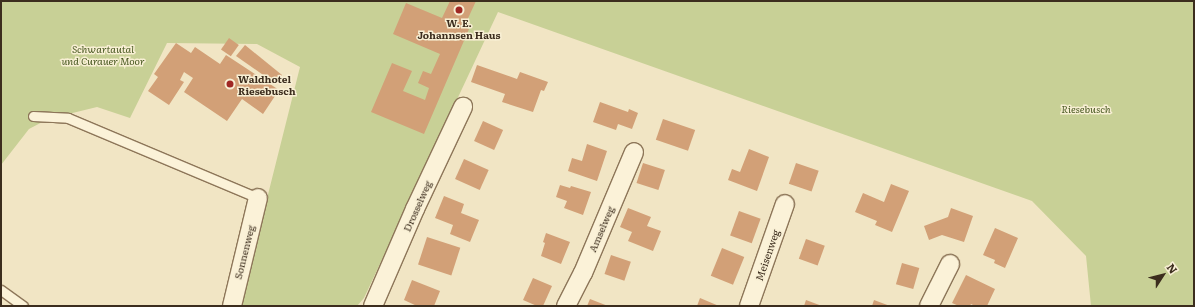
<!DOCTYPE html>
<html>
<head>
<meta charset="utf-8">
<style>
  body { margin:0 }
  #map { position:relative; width:1195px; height:307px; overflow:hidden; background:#f1e5c4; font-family:Literata,serif }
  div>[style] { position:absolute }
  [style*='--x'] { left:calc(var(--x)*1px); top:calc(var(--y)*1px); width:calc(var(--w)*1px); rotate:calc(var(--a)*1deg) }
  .green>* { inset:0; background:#c8d096 }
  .building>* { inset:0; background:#d2a077; transform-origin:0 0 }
  .roads { filter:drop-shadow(1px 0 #8d7659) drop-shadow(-1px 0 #8d7659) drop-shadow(0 1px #8d7659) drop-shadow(0 -1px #8d7659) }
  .service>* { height:9px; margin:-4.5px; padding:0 4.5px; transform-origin:4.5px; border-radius:4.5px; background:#fbf2d8 }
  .minor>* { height:18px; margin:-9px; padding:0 9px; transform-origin:9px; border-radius:9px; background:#fbf2d8 }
  .dots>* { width:11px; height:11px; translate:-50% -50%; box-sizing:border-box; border:2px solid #f8efd4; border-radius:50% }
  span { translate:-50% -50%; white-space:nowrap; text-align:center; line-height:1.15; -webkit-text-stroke:3px #f8efd4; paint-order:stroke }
  .poi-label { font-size:10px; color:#3c2d1e; font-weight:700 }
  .left { translate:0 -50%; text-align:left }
  .park-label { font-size:10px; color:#4a5a23; font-style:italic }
  .street-label { font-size:10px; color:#3c2d1e }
  .frame { position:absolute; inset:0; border:2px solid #3c2d1e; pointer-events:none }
  .north { position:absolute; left:1143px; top:255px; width:40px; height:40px; -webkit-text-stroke:3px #f8efd4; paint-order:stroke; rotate:54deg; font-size:11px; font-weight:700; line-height:16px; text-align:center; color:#3c2d1e }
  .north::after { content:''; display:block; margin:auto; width:14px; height:18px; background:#3c2d1e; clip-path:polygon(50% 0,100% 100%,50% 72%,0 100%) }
</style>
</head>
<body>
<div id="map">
  <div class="green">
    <i style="clip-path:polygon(1px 1px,1194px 1px,1194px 306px,1091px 306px,1086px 256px,1032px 201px,498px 12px,364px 298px,357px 306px,240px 306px,300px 67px,257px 44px,167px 43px,130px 118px,97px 107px,48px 119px,29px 129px,1px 165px)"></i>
  </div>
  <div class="building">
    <i style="clip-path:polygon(450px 1px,476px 1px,464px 27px,469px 29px,424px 134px,371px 112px,392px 63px,412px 71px,403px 91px,425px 100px,429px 88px,418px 83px,423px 71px,431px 74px,440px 54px,393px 34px,406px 3px,442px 18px)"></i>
    <i style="left:229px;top:38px;width:12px;height:14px;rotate:35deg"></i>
    <i style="clip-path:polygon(176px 43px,191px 53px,195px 47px,220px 64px,226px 55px,279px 90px,263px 114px,242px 99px,227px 121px,184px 92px,193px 78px,184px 72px,180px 80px,184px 82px,169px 105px,148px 91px,158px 77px,154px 74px)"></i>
    <i style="clip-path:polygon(245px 45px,282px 75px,276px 84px,236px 56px)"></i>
    <i style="clip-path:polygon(477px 65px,517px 79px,520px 72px,548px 82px,544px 91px,541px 90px,533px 112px,502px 102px,505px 94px,471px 82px)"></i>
    <i style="clip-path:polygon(600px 102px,628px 112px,629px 109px,638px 113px,632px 129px,618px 124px,616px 130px,593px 122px)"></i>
    <i style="left:663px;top:119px;width:34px;height:22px;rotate:19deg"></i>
    <i style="left:483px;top:121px;width:22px;height:22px;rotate:24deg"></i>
    <i style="clip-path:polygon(587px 144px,607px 151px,597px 181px,568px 171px,572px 158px,582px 161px)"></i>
    <i style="clip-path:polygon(749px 149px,769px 157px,757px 191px,728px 180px,732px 169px,740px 172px)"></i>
    <i style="left:464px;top:159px;width:27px;height:22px;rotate:24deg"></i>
    <i style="left:643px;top:163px;width:23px;height:21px;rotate:18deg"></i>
    <i style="left:796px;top:163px;width:24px;height:22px;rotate:19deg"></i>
    <i style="clip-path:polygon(891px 184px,909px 191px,892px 232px,875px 225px,877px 221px,855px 212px,863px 193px,884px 202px)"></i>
    <i style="clip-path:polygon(560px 185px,570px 188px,571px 186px,591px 192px,583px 215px,564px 208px,567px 201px,556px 197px)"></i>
    <i style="clip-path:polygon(444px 196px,464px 204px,461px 213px,479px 220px,470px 242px,450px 234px,453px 225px,435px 218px)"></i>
    <i style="clip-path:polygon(628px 208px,651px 217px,647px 226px,661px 231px,653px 251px,628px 241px,632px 232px,620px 227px)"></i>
    <i style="clip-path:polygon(951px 208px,973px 216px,964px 242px,942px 235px,929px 240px,924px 226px,948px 217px)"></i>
    <i style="left:739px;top:211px;width:23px;height:26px;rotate:20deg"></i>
    <i style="clip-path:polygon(995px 228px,1018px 238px,1005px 268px,994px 263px,995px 260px,983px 255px)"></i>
    <i style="clip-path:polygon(546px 233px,570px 242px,561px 264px,541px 256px,545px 243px,543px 242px)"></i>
    <i style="left:427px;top:237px;width:35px;height:29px;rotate:18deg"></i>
    <i style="left:806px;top:239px;width:20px;height:21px;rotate:20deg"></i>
    <i style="left:722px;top:248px;width:24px;height:30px;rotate:22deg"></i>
    <i style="left:611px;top:255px;width:21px;height:20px;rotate:19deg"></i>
    <i style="left:902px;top:263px;width:18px;height:22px;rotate:16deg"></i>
    <i style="clip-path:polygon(966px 275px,995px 289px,987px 306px,975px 306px,971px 304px,970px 306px,959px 306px,952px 303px)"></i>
    <i style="clip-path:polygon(533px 278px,552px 286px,543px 306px,537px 306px,523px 300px)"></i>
    <i style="clip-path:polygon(412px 280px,440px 291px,434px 306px,417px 306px,404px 300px)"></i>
    <i style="clip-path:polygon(700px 298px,719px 306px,697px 306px)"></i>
    <i style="clip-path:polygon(590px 299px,608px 306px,587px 306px)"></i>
    <i style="clip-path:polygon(806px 300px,822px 306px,804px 306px)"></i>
    <i style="clip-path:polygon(874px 300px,890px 306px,872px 306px)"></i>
  </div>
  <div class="roads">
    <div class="service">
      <i style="--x:33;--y:116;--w:35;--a:3"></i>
      <i style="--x:68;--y:118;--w:206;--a:22.8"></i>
      <i style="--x:1;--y:290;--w:27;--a:36"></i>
    </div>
    <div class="minor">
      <i style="--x:232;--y:306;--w:111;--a:-76.5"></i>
      <i style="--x:373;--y:306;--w:106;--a:-66.6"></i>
      <i style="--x:415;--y:209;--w:113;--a:-64.8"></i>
      <i style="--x:566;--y:306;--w:37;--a:-63"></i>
      <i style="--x:583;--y:273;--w:131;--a:-67.1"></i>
      <i style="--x:749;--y:306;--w:108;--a:-70.6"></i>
      <i style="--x:929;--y:306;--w:47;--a:-63.4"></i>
    </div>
  </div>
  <div class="dots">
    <i style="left:459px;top:10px;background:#a02824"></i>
    <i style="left:230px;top:84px;background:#a02824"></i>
  </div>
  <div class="poi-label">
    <span style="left:459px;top:28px">W. E.<br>Johannsen Haus</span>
    <span class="left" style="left:238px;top:84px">Waldhotel<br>Riesebusch</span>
  </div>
  <div class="park-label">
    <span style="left:103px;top:54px">Schwartautal<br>und Curauer Moor</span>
    <span style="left:1086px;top:109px">Riesebusch</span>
  </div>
  <div class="street-label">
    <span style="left:417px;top:206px;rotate:-66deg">Drosselweg</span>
    <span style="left:601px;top:229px;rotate:-67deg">Amselweg</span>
    <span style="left:244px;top:252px;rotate:-76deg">Sonnenweg</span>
    <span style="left:767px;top:255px;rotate:-71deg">Meisenweg</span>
  </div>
  <div class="frame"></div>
  <div class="north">N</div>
</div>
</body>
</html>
